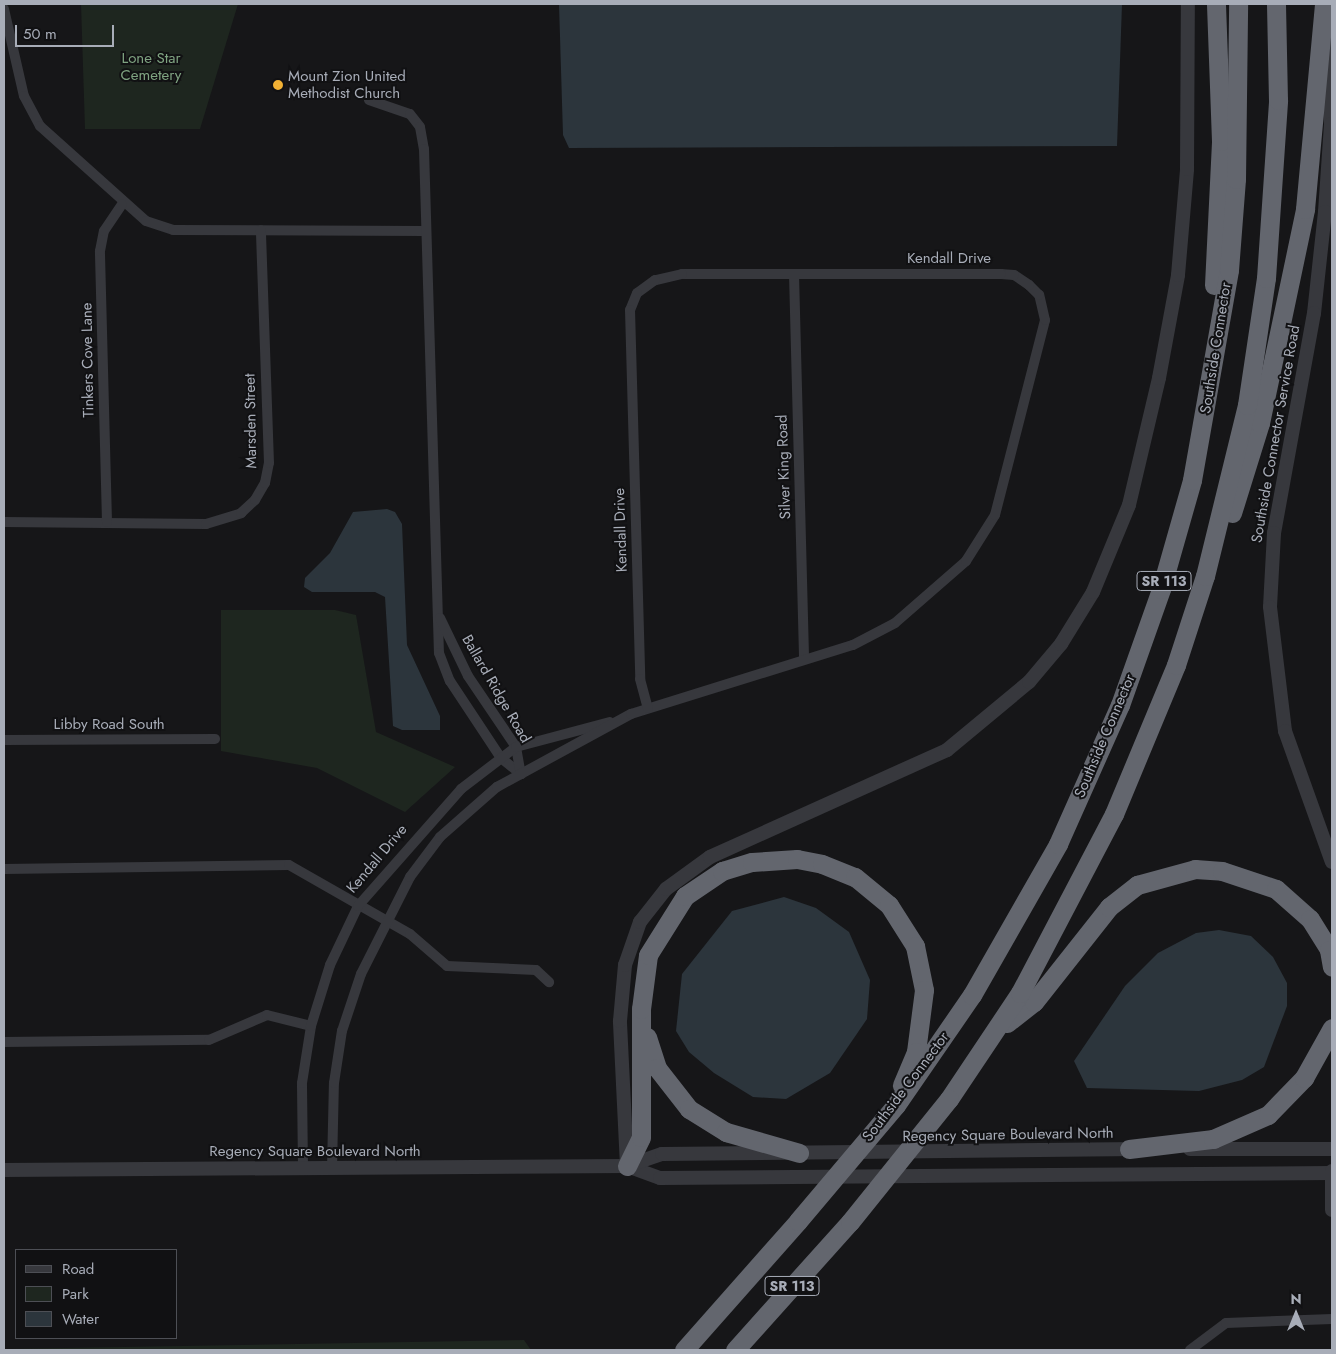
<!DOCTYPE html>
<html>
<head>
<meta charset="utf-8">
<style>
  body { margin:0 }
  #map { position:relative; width:1336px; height:1354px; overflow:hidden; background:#161618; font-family:Jost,sans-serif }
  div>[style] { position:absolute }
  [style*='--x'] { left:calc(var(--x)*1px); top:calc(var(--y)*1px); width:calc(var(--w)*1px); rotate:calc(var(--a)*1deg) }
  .green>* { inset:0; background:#1e261f }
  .water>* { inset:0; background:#2c353c }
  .minor>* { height:10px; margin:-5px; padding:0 5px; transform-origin:5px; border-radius:5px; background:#37383d }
  .tertiary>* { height:14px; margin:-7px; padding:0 7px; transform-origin:7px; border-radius:7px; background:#37383d }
  .motorway>* { height:19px; margin:-9.5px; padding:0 9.5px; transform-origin:9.5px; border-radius:9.5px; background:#63666e }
  .motorway-bridge>* { height:19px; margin:-9.5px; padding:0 9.5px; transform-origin:9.5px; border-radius:9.5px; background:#63666e }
  .dots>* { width:14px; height:14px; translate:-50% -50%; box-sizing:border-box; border:2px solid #111113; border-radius:50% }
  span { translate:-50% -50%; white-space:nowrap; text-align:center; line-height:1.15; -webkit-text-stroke:4px #111113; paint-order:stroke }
  .shield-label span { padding:1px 4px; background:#111113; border:1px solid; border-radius:4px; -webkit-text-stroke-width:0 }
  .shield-label { font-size:14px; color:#a8adb8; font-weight:700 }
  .park-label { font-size:15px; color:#7fa381 }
  .poi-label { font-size:15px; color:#a8adb8 }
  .left { translate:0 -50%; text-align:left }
  .street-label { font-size:15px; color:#a8adb8 }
  .frame { position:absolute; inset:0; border:5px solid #a8adb8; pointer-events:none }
  .legend { position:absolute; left:15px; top:1249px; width:162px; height:90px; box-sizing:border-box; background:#111113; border:1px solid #4d4f55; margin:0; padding:6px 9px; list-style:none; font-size:15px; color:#a8adb8 }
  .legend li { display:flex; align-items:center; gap:10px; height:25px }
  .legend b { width:25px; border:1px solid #4d4f55 }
  .north { position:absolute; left:1271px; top:1289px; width:50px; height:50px; -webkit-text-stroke:4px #111113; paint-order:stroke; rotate:0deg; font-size:14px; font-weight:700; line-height:20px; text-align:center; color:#a8adb8 }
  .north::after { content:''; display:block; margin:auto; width:18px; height:22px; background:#a8adb8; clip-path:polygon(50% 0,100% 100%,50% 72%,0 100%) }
  .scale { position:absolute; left:15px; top:25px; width:99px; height:22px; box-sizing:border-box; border:2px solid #a8adb8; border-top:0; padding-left:6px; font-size:15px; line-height:18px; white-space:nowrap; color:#a8adb8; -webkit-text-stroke:4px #111113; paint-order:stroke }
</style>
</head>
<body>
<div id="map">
  <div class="green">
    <i style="clip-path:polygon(81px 4px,238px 4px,200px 129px,85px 129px)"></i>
    <i style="clip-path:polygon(221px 610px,335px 610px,356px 615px,376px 732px,455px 767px,405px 812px,317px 768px,221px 751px)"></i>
    <i style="clip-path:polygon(524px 1340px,531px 1350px,4px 1350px,4px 1349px)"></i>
  </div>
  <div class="water">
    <i style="clip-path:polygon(559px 4px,1122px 4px,1117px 146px,569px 148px,563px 135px)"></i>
    <i style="clip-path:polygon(387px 509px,395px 512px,402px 524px,407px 645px,440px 716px,440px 730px,402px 730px,393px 726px,385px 597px,375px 592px,312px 592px,304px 587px,305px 578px,330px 553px,353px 512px)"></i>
    <i style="clip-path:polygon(784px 897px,816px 908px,849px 932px,870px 980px,867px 1019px,830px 1073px,786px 1099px,753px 1097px,714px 1073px,689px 1052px,676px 1031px,682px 974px,732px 911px)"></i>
    <i style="clip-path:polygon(1219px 930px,1251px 936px,1273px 957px,1287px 983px,1287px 1006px,1264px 1067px,1242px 1080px,1199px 1091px,1087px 1088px,1074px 1061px,1125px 986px,1158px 953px,1196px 933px)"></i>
  </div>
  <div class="minor">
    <i style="--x:4;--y:9;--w:89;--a:77.1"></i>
    <i style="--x:24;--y:96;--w:34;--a:62"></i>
    <i style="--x:40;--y:126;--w:142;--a:41.9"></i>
    <i style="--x:146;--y:221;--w:28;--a:18"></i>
    <i style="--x:173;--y:230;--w:252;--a:0.2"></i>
    <i style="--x:369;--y:100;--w:43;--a:18.9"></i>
    <i style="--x:410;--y:114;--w:16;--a:52"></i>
    <i style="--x:420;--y:127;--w:22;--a:80"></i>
    <i style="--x:424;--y:149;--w:504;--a:88.3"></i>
    <i style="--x:439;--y:653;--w:30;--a:69"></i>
    <i style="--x:450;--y:681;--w:92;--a:56.5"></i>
    <i style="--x:501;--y:758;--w:26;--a:39"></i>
    <i style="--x:794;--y:274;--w:385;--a:88.5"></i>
    <i style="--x:4;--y:522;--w:202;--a:0.6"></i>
    <i style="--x:206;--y:524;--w:37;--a:-17"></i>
    <i style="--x:241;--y:513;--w:19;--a:-43"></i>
    <i style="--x:255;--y:500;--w:20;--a:-60"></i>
    <i style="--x:265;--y:483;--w:20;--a:-79"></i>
    <i style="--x:269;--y:463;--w:233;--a:-92"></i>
    <i style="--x:107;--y:522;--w:271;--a:-91.5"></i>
    <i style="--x:100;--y:251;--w:20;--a:-79"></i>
    <i style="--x:104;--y:231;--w:32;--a:-56"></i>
    <i style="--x:440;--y:618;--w:64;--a:64.2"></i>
    <i style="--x:468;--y:676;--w:86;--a:55.9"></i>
    <i style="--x:516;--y:747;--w:27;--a:80"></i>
    <i style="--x:4;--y:740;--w:211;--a:-0.3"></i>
    <i style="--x:4;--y:869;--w:285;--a:-0.8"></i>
    <i style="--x:289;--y:865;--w:139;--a:29.7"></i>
    <i style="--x:410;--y:934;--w:49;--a:40.9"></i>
    <i style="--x:447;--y:966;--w:89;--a:2.6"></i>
    <i style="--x:536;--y:970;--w:18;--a:43"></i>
    <i style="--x:4;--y:1042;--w:205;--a:-0.6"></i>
    <i style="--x:209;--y:1040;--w:63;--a:-23.3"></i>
    <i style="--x:267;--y:1015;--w:45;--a:14"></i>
    <i style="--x:303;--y:1168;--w:85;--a:-90.7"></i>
    <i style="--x:302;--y:1083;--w:58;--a:-81"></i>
    <i style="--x:311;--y:1026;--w:64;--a:-72.7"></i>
    <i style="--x:330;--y:965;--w:65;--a:-64.6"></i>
    <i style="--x:358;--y:906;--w:156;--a:-48.6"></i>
    <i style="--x:461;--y:789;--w:69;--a:-37.4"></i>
    <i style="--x:516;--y:747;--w:97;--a:-14.9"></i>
    <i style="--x:332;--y:1168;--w:85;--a:-88.7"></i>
    <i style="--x:334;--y:1083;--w:53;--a:-81.3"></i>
    <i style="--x:342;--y:1031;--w:60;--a:-71.6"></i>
    <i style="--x:361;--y:974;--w:109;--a:-63.2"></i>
    <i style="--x:410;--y:877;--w:50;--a:-53.1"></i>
    <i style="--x:440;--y:837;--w:76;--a:-41.3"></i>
    <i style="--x:497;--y:787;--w:153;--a:-28.6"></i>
    <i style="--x:631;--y:714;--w:232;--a:-17.3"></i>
    <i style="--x:853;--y:645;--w:47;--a:-27.6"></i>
    <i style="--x:895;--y:623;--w:94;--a:-41.1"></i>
    <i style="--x:966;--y:561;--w:54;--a:-57.8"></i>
    <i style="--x:995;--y:515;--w:201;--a:-75.6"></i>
    <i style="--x:1045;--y:320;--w:26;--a:-103"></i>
    <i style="--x:1039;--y:295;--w:14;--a:-135"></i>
    <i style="--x:1029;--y:285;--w:18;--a:-146"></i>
    <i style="--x:1014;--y:275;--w:13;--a:-176"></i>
    <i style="--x:1001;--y:274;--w:319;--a:180"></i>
    <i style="--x:682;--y:274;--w:28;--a:167"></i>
    <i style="--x:655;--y:280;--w:22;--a:144"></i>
    <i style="--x:637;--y:293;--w:18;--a:112"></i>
    <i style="--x:630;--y:310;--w:369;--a:88.4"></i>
    <i style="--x:640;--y:679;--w:30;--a:75"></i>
    <i style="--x:1190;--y:1350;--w:45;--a:-36.9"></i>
    <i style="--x:1226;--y:1323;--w:106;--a:-2.2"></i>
  </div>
  <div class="tertiary">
    <i style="--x:1328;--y:25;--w:99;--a:88.3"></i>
    <i style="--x:1331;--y:124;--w:88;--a:93.9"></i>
    <i style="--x:1325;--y:212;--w:102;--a:96.2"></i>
    <i style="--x:1314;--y:313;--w:224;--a:100.3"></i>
    <i style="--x:1274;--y:533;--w:74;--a:93.1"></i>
    <i style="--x:1270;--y:607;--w:125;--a:83.1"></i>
    <i style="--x:1285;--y:731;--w:139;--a:70.3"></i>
    <i style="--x:1190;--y:1149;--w:142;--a:0"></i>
    <i style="--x:627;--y:1166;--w:145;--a:-92.8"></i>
    <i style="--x:620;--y:1021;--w:56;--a:-84.9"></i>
    <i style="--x:625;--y:965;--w:46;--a:-70.8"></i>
    <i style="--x:640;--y:922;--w:42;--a:-51.8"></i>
    <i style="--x:666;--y:889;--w:54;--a:-36"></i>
    <i style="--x:710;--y:857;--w:260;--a:-24.3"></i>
    <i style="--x:947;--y:750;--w:107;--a:-39.7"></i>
    <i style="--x:1029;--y:682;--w:50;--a:-49.9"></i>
    <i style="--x:1061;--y:644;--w:61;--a:-58.4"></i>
    <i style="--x:1093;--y:592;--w:94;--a:-67.5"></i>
    <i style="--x:1129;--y:505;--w:130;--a:-76.7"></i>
    <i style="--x:1159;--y:378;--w:105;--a:-79.5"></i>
    <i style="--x:1178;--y:275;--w:106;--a:-85.1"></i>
    <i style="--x:1187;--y:169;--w:165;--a:-89.7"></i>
    <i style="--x:627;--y:1166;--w:35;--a:20"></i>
    <i style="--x:660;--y:1178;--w:672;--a:-0.43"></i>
    <i style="--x:4;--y:1170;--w:623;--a:-0.37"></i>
    <i style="--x:627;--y:1166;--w:37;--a:-19"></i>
    <i style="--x:662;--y:1154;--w:476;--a:-0.6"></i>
    <i style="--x:1332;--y:1171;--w:39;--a:90"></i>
  </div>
  <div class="motorway">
    <i style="--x:1214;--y:285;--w:144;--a:-87.2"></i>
    <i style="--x:1221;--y:141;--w:137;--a:-92.1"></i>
    <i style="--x:1232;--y:513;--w:94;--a:-72.7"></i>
    <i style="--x:1260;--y:423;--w:219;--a:-78.1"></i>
    <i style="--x:1305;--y:209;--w:206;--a:-84.7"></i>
    <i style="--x:1007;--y:1023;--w:34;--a:-38"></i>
    <i style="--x:1034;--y:1002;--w:121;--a:-51.7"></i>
    <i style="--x:1109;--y:907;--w:36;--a:-38"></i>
    <i style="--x:1137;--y:885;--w:60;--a:-15.4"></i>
    <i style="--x:1195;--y:869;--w:27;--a:4"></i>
    <i style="--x:1222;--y:871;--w:57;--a:18.4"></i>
    <i style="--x:1276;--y:889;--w:45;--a:41.4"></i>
    <i style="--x:1310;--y:919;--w:36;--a:58"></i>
    <i style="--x:1329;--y:950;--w:17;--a:80"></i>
    <i style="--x:647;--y:1037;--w:33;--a:72"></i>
    <i style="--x:657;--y:1068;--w:52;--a:52"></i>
    <i style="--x:689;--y:1109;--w:44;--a:31.9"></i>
    <i style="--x:726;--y:1132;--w:76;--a:16"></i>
    <i style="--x:949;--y:1099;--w:128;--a:-56.2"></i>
    <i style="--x:1020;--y:993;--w:202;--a:-62.3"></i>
    <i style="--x:1114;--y:814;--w:161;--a:-67.4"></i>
    <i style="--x:1176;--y:665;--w:94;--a:-72"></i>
    <i style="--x:1205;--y:576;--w:176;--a:-76.2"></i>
    <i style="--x:1247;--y:405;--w:128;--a:-81.5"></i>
    <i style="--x:1266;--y:278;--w:178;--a:-86.1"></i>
    <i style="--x:1278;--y:100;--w:96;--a:-91.2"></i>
    <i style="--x:896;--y:1105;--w:134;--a:-55.4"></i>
    <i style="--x:972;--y:995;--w:174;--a:-60.3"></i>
    <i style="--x:1058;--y:844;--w:152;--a:-66"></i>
    <i style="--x:1120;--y:705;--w:123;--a:-70.5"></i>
    <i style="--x:1161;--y:589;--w:113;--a:-74.1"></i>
    <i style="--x:1192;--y:480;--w:213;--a:-80"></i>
    <i style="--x:1229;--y:270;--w:91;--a:-85.6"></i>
    <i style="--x:1236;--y:179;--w:175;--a:-89.3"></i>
    <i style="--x:1129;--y:1149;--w:85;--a:-6.8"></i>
    <i style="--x:1213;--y:1139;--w:60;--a:-23.6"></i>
    <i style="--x:1268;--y:1115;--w:52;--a:-45.8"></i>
    <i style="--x:1304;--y:1078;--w:57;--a:-60.8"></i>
    <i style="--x:627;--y:1166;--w:32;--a:-64"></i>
    <i style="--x:641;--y:1137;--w:128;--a:-90"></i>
    <i style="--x:641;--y:1009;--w:54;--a:-82.6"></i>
    <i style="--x:648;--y:955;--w:70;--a:-57.9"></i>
    <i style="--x:685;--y:896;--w:45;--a:-34"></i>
    <i style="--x:722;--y:871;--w:31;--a:-17"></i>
    <i style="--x:752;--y:862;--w:45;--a:-3.8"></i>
    <i style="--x:797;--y:859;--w:25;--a:11"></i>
    <i style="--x:822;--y:864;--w:35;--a:22"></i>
    <i style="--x:855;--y:877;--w:44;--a:39.5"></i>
    <i style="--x:889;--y:905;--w:49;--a:57.6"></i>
    <i style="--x:915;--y:946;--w:45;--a:78.4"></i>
    <i style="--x:924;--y:990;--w:63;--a:97.4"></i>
    <i style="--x:916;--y:1052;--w:36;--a:113"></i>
    <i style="--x:684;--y:1350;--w:172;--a:-48.5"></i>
    <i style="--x:735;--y:1350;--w:172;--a:-48.1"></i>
  </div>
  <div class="motorway-bridge">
    <i style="--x:798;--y:1221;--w:152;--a:-49.8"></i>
    <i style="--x:850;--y:1222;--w:158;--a:-51.2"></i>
  </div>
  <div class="dots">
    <i style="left:278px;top:85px;background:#f2b134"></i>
  </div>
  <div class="shield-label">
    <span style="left:1164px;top:581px">SR 113</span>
    <span style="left:792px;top:1286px">SR 113</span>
  </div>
  <div class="park-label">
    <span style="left:151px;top:67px">Lone Star<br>Cemetery</span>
  </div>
  <div class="poi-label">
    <span class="left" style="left:288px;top:85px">Mount Zion United<br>Methodist Church</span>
  </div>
  <div class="street-label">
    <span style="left:949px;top:259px">Kendall Drive</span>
    <span style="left:1216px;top:348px;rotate:-81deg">Southside Connector</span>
    <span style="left:88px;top:360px;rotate:-91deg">Tinkers Cove Lane</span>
    <span style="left:251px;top:421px;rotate:-91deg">Marsden Street</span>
    <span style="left:1276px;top:434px;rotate:-80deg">Southside Connector Service Road</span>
    <span style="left:784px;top:467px;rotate:-92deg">Silver King Road</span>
    <span style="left:621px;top:530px;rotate:-92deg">Kendall Drive</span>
    <span style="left:496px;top:689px;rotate:60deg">Ballard Ridge Road</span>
    <span style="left:109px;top:725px">Libby Road South</span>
    <span style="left:1105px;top:736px;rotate:-67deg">Southside Connector</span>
    <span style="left:377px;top:859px;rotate:-50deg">Kendall Drive</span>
    <span style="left:906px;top:1087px;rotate:-53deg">Southside Connector</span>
    <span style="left:1008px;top:1135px;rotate:-1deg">Regency Square Boulevard North</span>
    <span style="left:315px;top:1152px">Regency Square Boulevard North</span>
  </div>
  <div class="frame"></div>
  <ul class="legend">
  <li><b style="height:6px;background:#37383d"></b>Road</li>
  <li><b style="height:14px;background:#1e261f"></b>Park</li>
  <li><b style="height:14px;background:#2c353c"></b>Water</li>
  </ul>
  <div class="north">N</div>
  <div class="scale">50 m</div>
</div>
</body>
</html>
